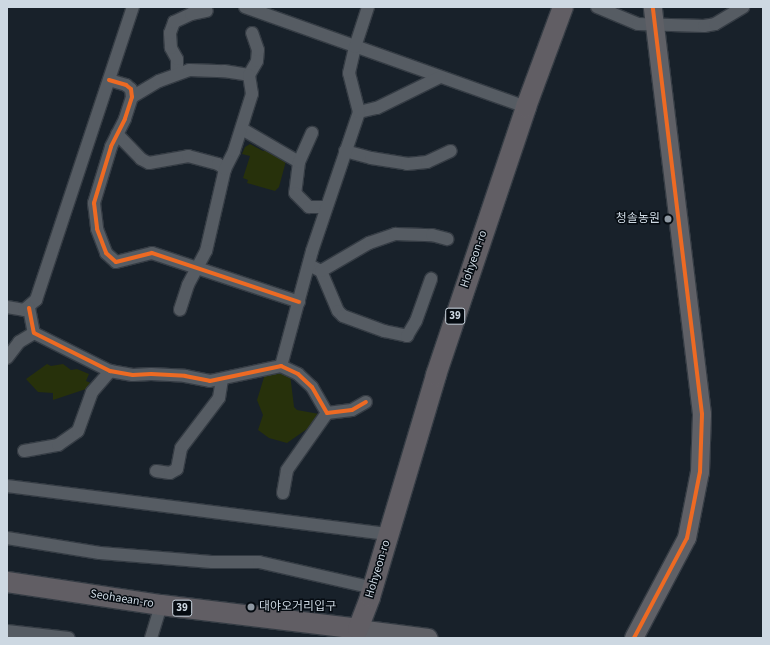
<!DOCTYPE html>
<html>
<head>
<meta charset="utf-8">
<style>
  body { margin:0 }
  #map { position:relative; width:770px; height:645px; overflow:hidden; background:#18212a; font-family:"Source Sans 3","Noto Sans KR",sans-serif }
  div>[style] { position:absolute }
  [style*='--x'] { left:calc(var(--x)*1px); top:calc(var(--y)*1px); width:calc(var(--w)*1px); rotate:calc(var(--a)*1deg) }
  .green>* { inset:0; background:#27310b }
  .roads { filter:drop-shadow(1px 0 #353c44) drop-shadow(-1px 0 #353c44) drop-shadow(0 1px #353c44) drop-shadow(0 -1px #353c44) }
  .street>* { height:12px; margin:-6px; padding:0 6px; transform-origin:6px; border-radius:6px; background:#565c63 }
  .secondary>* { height:18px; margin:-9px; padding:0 9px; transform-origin:9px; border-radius:9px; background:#5f6066 }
  .primary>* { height:20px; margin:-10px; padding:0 10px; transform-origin:10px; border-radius:10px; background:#615e64 }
  .cycleway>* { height:4px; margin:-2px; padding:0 2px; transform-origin:2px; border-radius:2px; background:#ed6a23 }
  .dots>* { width:11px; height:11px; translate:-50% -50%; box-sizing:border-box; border:2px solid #050b11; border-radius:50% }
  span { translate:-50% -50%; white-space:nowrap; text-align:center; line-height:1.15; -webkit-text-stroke:3px #050b11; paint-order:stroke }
  .shield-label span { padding:1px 3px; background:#050b11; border:1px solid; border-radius:3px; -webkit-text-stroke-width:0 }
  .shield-label { font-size:11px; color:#cdd8e2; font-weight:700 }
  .poi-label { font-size:12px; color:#cdd8e2 }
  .right { translate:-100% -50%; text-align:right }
  .left { translate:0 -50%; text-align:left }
  .street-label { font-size:12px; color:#cdd8e2 }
  .frame { position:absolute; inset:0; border:8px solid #cdd8e2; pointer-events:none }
</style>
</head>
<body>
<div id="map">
  <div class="green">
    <i style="clip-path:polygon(250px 144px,263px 151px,268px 149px,286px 161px,279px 187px,275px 191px,247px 183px,248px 180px,243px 178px,250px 156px,242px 154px,245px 147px)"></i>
    <i style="clip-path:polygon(47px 364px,51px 366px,63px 364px,71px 370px,77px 369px,89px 374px,86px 381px,93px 384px,92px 387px,53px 400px,53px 393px,38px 392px,26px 379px)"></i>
    <i style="clip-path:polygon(275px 373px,290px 374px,294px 407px,297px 410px,319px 414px,314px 424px,287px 443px,269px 438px,258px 430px,263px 415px,257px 400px,265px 374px)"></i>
  </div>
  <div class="roads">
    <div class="street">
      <i style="--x:245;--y:7;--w:298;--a:19.6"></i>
      <i style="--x:597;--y:7;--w:44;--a:22.5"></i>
      <i style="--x:638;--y:24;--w:66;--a:1.7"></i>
      <i style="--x:704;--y:26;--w:11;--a:-10"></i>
      <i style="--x:715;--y:24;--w:33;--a:-31"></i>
      <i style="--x:177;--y:73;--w:14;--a:-90"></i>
      <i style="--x:177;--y:59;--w:13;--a:-119"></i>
      <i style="--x:171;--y:48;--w:15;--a:-94"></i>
      <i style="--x:170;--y:33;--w:12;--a:-70"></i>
      <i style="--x:174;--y:22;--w:19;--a:-25"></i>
      <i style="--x:191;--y:14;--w:16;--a:-11"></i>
      <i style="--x:109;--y:80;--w:18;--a:16"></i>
      <i style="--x:126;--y:85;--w:6;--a:39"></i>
      <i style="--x:131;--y:89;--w:8;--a:83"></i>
      <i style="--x:132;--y:97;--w:23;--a:108"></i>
      <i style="--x:125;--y:119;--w:31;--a:117"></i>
      <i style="--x:111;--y:147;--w:59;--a:106.9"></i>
      <i style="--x:94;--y:203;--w:26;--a:83"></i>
      <i style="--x:97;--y:229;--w:26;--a:69"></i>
      <i style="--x:106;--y:253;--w:13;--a:42"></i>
      <i style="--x:116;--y:262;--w:37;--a:-14"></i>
      <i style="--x:152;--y:253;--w:155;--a:18.4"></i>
      <i style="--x:132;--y:97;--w:31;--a:-31"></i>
      <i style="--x:159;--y:81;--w:32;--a:-20"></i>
      <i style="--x:189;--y:70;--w:35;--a:2"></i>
      <i style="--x:224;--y:71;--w:25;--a:9"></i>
      <i style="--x:249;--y:75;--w:16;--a:-60"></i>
      <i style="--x:257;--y:61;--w:11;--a:-85"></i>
      <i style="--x:258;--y:50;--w:18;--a:-109"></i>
      <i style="--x:359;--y:112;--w:18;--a:-13"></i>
      <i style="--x:377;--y:108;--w:70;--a:-26.2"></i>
      <i style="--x:242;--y:129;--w:66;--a:30.1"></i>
      <i style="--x:299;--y:162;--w:31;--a:97"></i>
      <i style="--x:295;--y:193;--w:20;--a:45"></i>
      <i style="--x:309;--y:207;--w:17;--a:0"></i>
      <i style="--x:117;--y:134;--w:35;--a:46"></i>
      <i style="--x:141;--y:159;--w:9;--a:27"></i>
      <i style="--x:149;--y:163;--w:40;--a:-10"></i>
      <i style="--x:188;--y:156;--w:31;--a:15"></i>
      <i style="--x:218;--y:164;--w:9;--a:36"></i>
      <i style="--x:225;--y:169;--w:84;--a:103"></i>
      <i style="--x:206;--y:251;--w:38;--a:118"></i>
      <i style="--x:188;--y:285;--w:26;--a:108"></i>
      <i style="--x:345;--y:151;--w:27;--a:15"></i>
      <i style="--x:371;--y:158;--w:36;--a:9"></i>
      <i style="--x:407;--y:164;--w:20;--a:-6"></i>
      <i style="--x:427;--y:162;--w:26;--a:-25"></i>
      <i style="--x:299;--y:162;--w:32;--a:-66"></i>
      <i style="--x:225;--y:169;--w:20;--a:-63"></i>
      <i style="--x:234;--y:151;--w:60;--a:-72.5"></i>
      <i style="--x:252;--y:94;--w:19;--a:-99"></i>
      <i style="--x:309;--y:265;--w:13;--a:27"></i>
      <i style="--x:321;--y:271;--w:43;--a:67"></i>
      <i style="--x:338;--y:311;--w:7;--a:45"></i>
      <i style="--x:343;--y:316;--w:44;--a:20.1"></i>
      <i style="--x:384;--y:331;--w:24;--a:12"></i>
      <i style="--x:407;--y:336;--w:17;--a:-59"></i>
      <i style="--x:416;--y:321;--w:45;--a:-70.3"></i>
      <i style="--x:321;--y:271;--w:56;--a:-30.3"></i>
      <i style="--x:369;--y:243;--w:28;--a:-19"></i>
      <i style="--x:395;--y:234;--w:37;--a:2"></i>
      <i style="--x:432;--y:235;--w:16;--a:15"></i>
      <i style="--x:7;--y:307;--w:17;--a:10"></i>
      <i style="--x:24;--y:310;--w:16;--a:-40"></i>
      <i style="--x:36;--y:300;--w:309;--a:-71.7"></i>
      <i style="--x:29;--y:308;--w:25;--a:79"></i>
      <i style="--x:34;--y:333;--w:85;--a:26.6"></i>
      <i style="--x:110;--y:371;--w:23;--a:10"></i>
      <i style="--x:133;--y:375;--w:18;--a:-3"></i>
      <i style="--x:151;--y:374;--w:34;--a:3"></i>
      <i style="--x:185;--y:376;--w:25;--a:11"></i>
      <i style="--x:210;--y:381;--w:73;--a:-11.9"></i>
      <i style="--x:281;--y:366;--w:19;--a:25"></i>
      <i style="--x:298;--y:374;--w:19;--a:43"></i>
      <i style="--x:312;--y:387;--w:30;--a:60"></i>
      <i style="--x:327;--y:413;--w:25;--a:-7"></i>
      <i style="--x:352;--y:410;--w:16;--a:-30"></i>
      <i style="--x:7;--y:358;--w:20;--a:-53"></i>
      <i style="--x:19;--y:342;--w:17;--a:-31"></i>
      <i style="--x:281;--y:366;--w:119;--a:-74.9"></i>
      <i style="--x:312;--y:251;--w:147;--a:-71.3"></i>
      <i style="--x:359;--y:112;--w:40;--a:-104.4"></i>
      <i style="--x:349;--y:73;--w:27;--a:-77"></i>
      <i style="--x:355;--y:47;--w:42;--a:-72"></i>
      <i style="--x:24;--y:451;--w:35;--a:-10"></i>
      <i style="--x:58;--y:445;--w:24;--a:-35"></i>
      <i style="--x:78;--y:431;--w:41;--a:-70.3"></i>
      <i style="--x:92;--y:392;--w:28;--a:-49"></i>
      <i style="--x:156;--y:471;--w:14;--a:8"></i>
      <i style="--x:170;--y:473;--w:8;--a:-30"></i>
      <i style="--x:177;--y:469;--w:21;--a:-79"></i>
      <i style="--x:181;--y:448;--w:63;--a:-52.8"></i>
      <i style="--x:219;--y:398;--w:19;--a:-81"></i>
      <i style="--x:7;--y:486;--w:385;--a:7.2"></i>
      <i style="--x:283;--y:493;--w:23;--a:-80"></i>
      <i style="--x:287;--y:470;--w:70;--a:-54.9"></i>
      <i style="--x:7;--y:538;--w:94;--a:9.2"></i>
      <i style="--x:100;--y:553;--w:112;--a:4.6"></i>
      <i style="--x:212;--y:562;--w:47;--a:0"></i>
      <i style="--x:259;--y:562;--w:117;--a:12.8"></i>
      <i style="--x:7;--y:631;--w:62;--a:6.4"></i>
      <i style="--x:151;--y:638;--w:34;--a:-73"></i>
    </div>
    <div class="secondary">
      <i style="--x:353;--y:638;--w:10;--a:-61"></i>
      <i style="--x:358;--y:629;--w:71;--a:7.3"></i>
      <i style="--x:634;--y:638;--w:113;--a:-62.1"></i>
      <i style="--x:687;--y:538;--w:67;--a:-78.9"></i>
      <i style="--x:700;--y:472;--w:58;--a:-88"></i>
      <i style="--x:702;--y:414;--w:410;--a:-96.9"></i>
    </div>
    <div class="primary">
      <i style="--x:7;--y:582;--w:156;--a:8.5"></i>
      <i style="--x:161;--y:605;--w:198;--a:6.9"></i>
      <i style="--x:358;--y:629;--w:34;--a:-69"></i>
      <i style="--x:370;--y:597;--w:232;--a:-73.4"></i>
      <i style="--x:436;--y:375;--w:283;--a:-71.4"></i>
      <i style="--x:526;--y:107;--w:107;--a:-69.7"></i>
    </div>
  </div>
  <div class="cycleway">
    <i style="--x:109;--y:80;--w:18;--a:16"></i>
    <i style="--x:126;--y:85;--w:6;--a:39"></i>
    <i style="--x:131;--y:89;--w:8;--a:83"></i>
    <i style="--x:132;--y:97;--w:23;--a:108"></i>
    <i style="--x:125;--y:119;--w:31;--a:117"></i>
    <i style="--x:111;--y:147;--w:59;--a:106.9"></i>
    <i style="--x:94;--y:203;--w:26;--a:83"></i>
    <i style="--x:97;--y:229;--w:26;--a:69"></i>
    <i style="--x:106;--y:253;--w:13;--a:42"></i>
    <i style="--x:116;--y:262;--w:37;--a:-14"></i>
    <i style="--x:152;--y:253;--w:155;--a:18.4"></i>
    <i style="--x:29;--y:308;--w:25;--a:79"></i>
    <i style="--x:34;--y:333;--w:85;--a:26.6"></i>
    <i style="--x:110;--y:371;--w:23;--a:10"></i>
    <i style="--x:133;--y:375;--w:18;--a:-3"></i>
    <i style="--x:151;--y:374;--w:34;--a:3"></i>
    <i style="--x:185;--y:376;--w:25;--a:11"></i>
    <i style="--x:210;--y:381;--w:73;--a:-11.9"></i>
    <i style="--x:281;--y:366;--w:19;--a:25"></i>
    <i style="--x:298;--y:374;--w:19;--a:43"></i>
    <i style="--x:312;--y:387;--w:30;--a:60"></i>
    <i style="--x:327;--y:413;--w:25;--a:-7"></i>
    <i style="--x:352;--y:410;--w:16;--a:-30"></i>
    <i style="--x:634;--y:638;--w:113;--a:-62.1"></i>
    <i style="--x:687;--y:538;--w:67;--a:-78.9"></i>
    <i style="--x:700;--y:472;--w:58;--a:-88"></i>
    <i style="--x:702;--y:414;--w:410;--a:-96.9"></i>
  </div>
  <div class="dots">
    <i style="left:668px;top:219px;background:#8e98a2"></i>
    <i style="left:251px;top:607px;background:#8e98a2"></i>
  </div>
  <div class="shield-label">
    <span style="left:455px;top:316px">39</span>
    <span style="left:182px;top:608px">39</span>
  </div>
  <div class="poi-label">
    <span class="right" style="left:660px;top:219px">청솔농원</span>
    <span class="left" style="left:259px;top:607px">대야오거리입구</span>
  </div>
  <div class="street-label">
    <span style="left:474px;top:259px;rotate:-71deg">Hohyeon-ro</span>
    <span style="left:378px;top:569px;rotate:-73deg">Hohyeon-ro</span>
    <span style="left:122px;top:599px;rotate:9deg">Seohaean-ro</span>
  </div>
  <div class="frame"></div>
</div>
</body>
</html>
